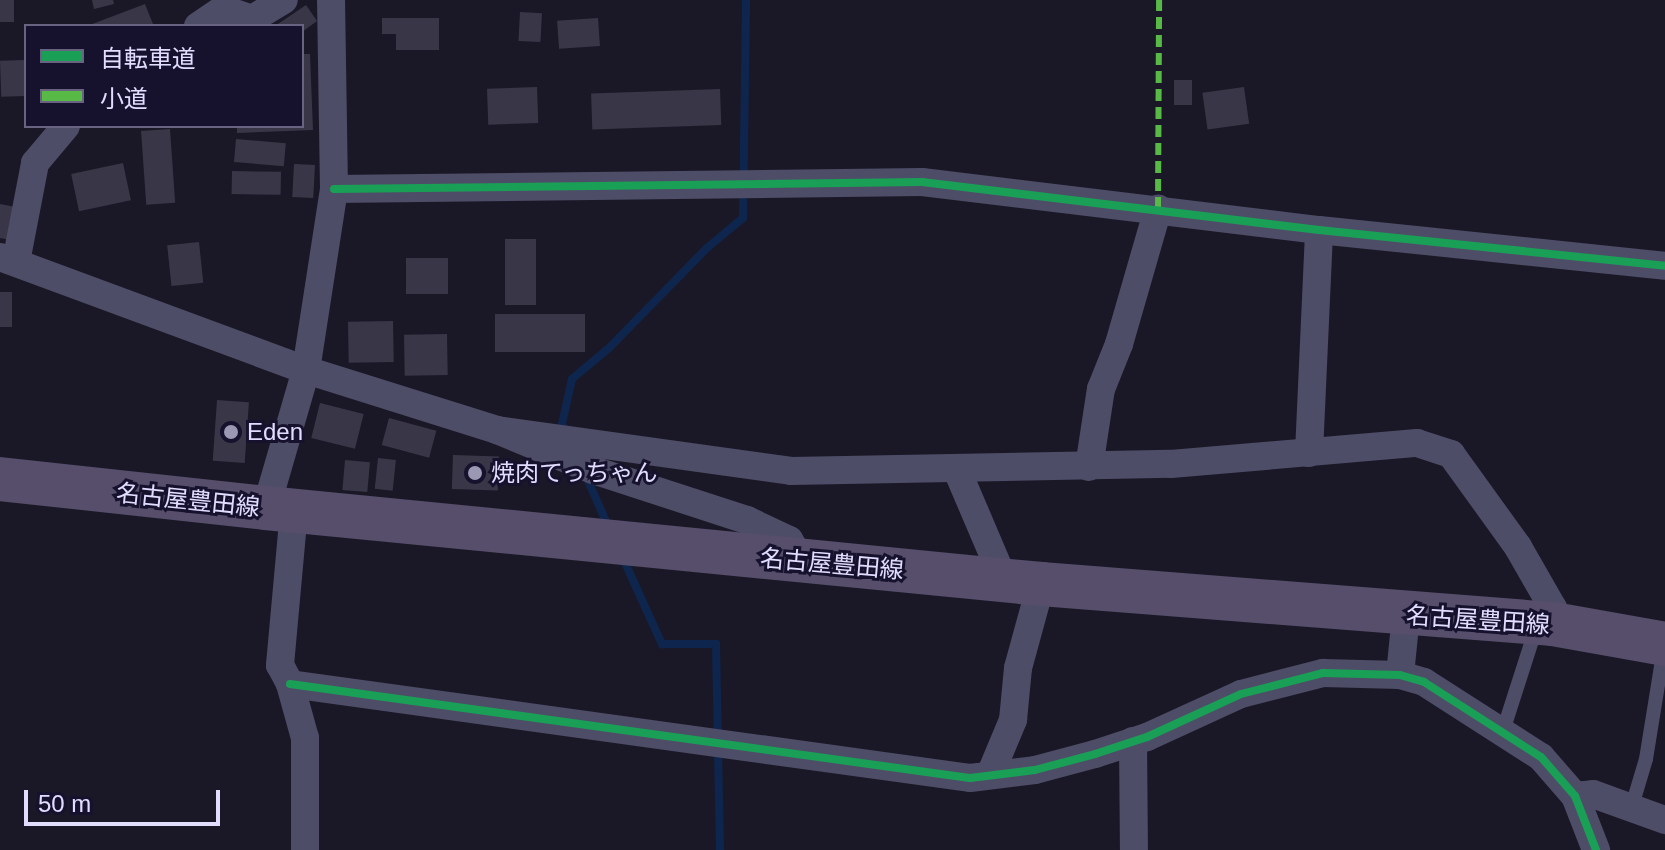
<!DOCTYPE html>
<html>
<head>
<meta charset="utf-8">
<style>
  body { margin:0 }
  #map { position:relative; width:1665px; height:850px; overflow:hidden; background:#1a1827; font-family:Arial,"Noto Sans JP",sans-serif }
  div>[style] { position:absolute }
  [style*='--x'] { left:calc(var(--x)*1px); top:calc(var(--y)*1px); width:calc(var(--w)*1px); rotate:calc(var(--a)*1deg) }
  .stream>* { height:8px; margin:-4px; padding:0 4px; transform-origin:4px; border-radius:4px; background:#0e264d }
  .building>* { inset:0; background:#393648; transform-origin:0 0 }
  .service>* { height:14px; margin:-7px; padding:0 7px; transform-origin:7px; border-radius:7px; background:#4e4d67 }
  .minor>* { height:28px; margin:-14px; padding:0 14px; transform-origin:14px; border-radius:14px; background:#4e4d67 }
  .primary>* { height:44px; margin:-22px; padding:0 22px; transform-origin:22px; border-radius:22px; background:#564e6b }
  .quiet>* { height:6px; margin-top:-3px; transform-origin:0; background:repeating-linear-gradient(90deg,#58b947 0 12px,transparent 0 18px) }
  .cycleway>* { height:8px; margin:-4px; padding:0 4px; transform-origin:4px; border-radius:4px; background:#1a9f57 }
  .dots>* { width:22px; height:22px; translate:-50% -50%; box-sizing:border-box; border:4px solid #16122d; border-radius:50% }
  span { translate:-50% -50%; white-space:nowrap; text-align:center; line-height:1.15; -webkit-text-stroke:6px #16122d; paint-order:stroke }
  .poi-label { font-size:24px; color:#e1ddff }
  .left { translate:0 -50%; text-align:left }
  .street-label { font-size:24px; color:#e1ddff }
  .legend { position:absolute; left:24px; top:24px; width:280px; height:104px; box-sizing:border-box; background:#16122d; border:2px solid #676381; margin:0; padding:10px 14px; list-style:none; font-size:24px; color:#e1ddff }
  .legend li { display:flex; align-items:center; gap:16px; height:40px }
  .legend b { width:40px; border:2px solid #676381 }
  .scale { position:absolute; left:24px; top:790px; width:196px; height:36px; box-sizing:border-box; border:4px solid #e1ddff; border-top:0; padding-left:10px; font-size:24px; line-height:28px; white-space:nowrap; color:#e1ddff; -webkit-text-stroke:6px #16122d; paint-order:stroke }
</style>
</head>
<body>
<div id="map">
  <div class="stream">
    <i style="--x:567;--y:435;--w:12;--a:-114"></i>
    <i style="--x:562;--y:424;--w:46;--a:-77.5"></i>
    <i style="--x:572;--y:379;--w:48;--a:-40"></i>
    <i style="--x:609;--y:348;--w:140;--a:-45.6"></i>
    <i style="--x:707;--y:248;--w:47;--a:-39.8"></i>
    <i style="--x:743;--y:218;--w:218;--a:-89.2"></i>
    <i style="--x:586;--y:476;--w:55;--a:66.3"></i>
    <i style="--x:622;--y:556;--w:97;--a:65.6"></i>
    <i style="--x:662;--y:644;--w:54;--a:0"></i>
    <i style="--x:716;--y:644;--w:206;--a:88.9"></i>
  </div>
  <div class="building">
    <i style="left:0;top:0;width:14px;height:22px"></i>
    <i style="clip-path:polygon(92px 0,113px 0,114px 4px,94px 9px)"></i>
    <i style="clip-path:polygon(145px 4px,153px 24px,149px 26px,87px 26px)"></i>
    <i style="clip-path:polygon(306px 5px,317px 21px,302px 32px,302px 26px,275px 26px)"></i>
    <i style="left:520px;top:12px;width:22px;height:29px;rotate:3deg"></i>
    <i style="clip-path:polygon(382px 18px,439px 18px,439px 50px,396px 50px,396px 34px,382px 34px)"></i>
    <i style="left:598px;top:18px;width:28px;height:41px;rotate:86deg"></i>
    <i style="clip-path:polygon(302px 54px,310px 54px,313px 130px,237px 133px,237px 126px,302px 126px)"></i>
    <i style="left:25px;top:60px;width:36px;height:25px;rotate:88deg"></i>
    <i style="left:1174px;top:80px;width:18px;height:25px"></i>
    <i style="left:537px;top:87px;width:36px;height:50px;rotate:88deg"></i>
    <i style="left:1244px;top:87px;width:37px;height:42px;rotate:82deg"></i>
    <i style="left:720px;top:89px;width:36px;height:129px;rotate:88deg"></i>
    <i style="left:170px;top:129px;width:74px;height:29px;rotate:86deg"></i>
    <i style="left:236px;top:139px;width:50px;height:23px;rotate:5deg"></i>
    <i style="left:123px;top:163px;width:38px;height:53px;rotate:78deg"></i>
    <i style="left:294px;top:164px;width:21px;height:33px;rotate:3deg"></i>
    <i style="left:232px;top:171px;width:49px;height:23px;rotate:1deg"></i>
    <i style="clip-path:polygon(0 204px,16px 207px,10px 240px,0 238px)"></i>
    <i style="left:505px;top:239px;width:31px;height:66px"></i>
    <i style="left:199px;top:242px;width:41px;height:32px;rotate:84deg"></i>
    <i style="left:448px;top:258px;width:36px;height:42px;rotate:90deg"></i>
    <i style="left:0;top:292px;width:12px;height:35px"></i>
    <i style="left:585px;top:314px;width:38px;height:90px;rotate:90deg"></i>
    <i style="left:393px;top:321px;width:41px;height:45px;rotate:89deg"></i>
    <i style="left:447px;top:334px;width:41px;height:43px;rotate:89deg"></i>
    <i style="left:217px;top:400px;width:32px;height:61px;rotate:4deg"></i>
    <i style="left:320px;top:403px;width:45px;height:36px;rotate:14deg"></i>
    <i style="left:389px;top:418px;width:49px;height:28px;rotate:15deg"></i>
    <i style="left:453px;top:455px;width:46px;height:34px;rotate:2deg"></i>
    <i style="left:378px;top:458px;width:18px;height:31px;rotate:6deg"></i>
    <i style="left:345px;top:460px;width:25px;height:30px;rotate:5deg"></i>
  </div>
  <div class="service">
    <i style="--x:1502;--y:734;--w:111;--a:-72.2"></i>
    <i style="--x:1632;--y:806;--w:49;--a:-73.4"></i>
    <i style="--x:1646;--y:759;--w:112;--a:-80.8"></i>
  </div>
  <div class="minor">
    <i style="--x:198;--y:26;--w:30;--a:-34"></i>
    <i style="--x:223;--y:9;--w:31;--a:19"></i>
    <i style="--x:252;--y:19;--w:37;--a:-31"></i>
    <i style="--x:334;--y:189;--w:588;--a:-0.68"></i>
    <i style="--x:922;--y:182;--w:400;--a:6.9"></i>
    <i style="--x:1319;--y:230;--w:348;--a:5.9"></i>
    <i style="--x:0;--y:257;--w:326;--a:20.3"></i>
    <i style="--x:306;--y:370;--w:200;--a:17.4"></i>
    <i style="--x:497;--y:430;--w:104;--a:22.6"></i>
    <i style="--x:593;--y:470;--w:162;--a:18"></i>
    <i style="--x:747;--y:520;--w:47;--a:25.5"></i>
    <i style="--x:789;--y:540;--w:25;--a:58"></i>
    <i style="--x:16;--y:262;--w:101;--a:-79.1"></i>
    <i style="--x:35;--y:163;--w:48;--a:-50"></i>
    <i style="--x:497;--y:430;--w:297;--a:7.9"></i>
    <i style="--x:791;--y:471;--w:380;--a:-1.1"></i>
    <i style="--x:1171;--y:464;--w:247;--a:-4.9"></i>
    <i style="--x:1417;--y:443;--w:36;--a:18"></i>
    <i style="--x:1451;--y:454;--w:115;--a:54.2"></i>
    <i style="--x:1518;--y:547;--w:70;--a:60.2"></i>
    <i style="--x:1553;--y:608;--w:16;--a:90"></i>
    <i style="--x:1309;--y:453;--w:223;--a:-87.4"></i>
    <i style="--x:1089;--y:467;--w:79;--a:-81.3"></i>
    <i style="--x:1101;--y:389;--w:48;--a:-68.2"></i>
    <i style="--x:1119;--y:344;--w:141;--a:-73.9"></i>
    <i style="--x:957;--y:470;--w:120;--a:66.9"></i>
    <i style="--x:266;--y:508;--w:144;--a:-73.8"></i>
    <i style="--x:306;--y:370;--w:183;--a:-81.2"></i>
    <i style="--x:334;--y:189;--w:189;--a:-90.9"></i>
    <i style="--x:294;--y:511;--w:155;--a:95.2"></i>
    <i style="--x:280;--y:665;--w:21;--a:62"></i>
    <i style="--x:290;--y:684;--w:56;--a:74.5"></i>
    <i style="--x:305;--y:738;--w:112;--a:90"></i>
    <i style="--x:1400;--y:675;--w:60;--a:-84.3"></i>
    <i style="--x:290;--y:684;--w:686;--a:7.87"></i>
    <i style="--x:970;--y:778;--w:65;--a:-7"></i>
    <i style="--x:1035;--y:770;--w:62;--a:-14.9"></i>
    <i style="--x:1095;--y:754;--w:55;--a:-18.1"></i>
    <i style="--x:1147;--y:737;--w:103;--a:-24.6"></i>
    <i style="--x:1241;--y:694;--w:85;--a:-14.4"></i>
    <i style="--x:1323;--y:673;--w:77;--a:1.5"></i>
    <i style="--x:1400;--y:675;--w:25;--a:16"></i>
    <i style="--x:1424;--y:682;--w:139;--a:32.7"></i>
    <i style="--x:1541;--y:757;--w:52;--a:48.9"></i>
    <i style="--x:1575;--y:796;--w:58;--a:68.7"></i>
    <i style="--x:1133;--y:741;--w:109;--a:89.5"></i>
    <i style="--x:990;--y:775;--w:60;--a:-67.3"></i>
    <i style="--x:1013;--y:720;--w:52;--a:-84.5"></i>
    <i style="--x:1018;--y:668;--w:87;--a:-74.7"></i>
    <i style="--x:1575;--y:796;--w:18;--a:-6"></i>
    <i style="--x:1593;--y:794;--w:77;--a:19.9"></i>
  </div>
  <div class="primary">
    <i style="--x:0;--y:479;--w:268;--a:6.2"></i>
    <i style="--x:266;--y:508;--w:779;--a:5.6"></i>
    <i style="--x:1041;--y:584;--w:514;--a:4.47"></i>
    <i style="--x:1553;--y:624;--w:114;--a:10.1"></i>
  </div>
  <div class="quiet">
    <i style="--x:1158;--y:209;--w:209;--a:-89.7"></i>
  </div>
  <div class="cycleway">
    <i style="--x:334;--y:189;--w:588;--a:-0.68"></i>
    <i style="--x:922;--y:182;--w:400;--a:6.9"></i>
    <i style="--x:1319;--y:230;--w:348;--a:5.9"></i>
    <i style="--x:290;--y:684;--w:686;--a:7.87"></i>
    <i style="--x:970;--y:778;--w:65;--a:-7"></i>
    <i style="--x:1035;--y:770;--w:62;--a:-14.9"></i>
    <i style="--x:1095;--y:754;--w:55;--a:-18.1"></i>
    <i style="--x:1147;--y:737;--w:103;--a:-24.6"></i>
    <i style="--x:1241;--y:694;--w:85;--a:-14.4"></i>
    <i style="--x:1323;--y:673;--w:77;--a:1.5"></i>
    <i style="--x:1400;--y:675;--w:25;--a:16"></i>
    <i style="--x:1424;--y:682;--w:139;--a:32.7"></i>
    <i style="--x:1541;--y:757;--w:52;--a:48.9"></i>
    <i style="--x:1575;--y:796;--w:58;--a:68.7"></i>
  </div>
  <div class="dots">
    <i style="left:231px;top:432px;background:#9b98b3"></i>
    <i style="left:475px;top:473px;background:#9b98b3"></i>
  </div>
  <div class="poi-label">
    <span class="left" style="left:247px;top:432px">Eden</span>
    <span class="left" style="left:491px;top:473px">焼肉てっちゃん</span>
  </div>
  <div class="street-label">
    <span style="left:188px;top:500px;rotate:6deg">名古屋豊田線</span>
    <span style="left:832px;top:564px;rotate:5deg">名古屋豊田線</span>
    <span style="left:1478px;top:620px;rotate:4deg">名古屋豊田線</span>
  </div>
  <ul class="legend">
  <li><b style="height:10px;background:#1a9f57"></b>自転車道</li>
  <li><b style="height:10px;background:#58b947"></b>小道</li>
  </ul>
  <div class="scale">50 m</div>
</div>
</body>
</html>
